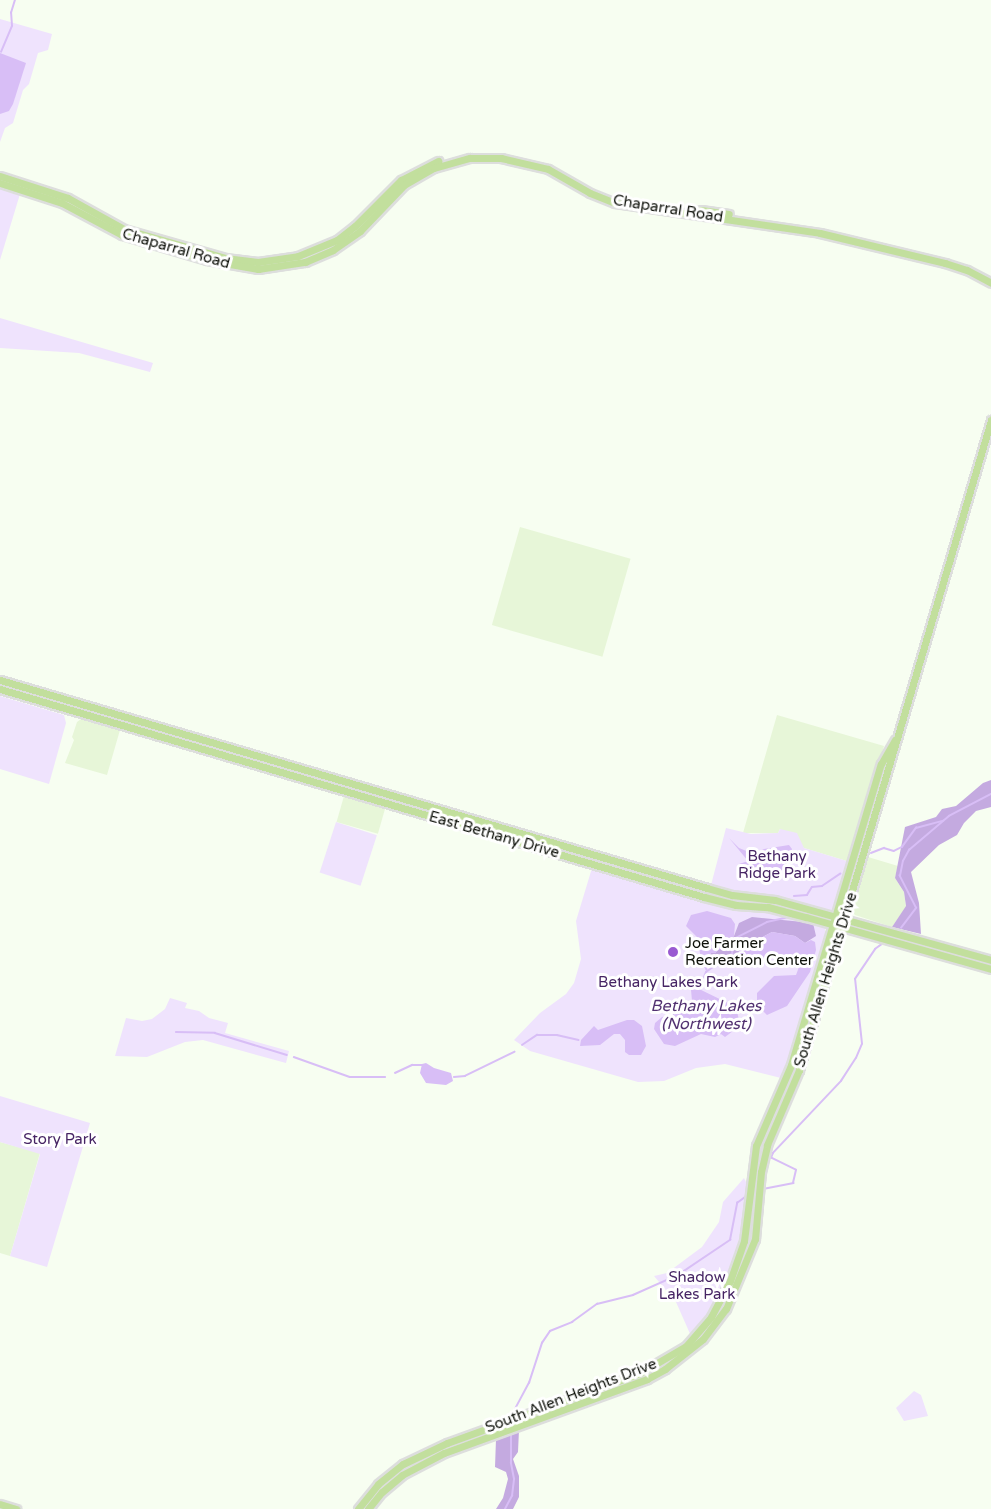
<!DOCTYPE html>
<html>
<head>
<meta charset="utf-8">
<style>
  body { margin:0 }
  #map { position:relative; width:991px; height:1509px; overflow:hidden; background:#f7fef1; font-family:"Varela Round",sans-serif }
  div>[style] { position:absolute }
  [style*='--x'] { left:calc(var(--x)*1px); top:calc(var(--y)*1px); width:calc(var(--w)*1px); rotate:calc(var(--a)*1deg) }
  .built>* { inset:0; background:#e7f6d8; transform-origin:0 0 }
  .green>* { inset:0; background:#efe3fd; transform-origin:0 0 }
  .forest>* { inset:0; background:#c4aae0 }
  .water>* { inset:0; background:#d8bef6 }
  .stream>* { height:1.5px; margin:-0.75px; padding:0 0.75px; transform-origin:0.75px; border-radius:0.75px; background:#d8bef6 }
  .roads { filter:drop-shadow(2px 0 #dddedd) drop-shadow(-2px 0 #dddedd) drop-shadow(0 2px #dddedd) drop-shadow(0 -2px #dddedd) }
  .major>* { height:7px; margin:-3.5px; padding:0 3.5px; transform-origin:3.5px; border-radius:3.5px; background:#c2df9d }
  .dots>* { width:16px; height:16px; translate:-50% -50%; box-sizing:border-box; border:3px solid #fff; border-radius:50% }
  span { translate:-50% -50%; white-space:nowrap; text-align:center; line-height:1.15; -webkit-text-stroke:6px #fff; paint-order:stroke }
  .street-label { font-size:15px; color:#0d1009 }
  .park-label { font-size:15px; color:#462464 }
  .poi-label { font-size:15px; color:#0d1009 }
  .left { translate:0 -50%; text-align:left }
  .water-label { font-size:16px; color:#523171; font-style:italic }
</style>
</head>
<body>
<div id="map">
  <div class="built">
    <i style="left:520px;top:527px;width:115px;height:102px;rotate:16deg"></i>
    <i style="clip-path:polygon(777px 715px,884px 746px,850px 862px,804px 848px,780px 829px,778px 833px,743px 833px)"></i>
    <i style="clip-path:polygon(81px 719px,120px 730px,107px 775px,65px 763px,74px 740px,72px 737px,77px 722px)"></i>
    <i style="left:344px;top:796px;width:43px;height:27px;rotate:16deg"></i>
    <i style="clip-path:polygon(868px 857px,898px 866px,895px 878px,904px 892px,906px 907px,892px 927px,855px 915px,852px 911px)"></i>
    <i style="clip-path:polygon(0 1142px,40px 1153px,10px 1256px,0 1253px)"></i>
  </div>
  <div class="green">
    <i style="clip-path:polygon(0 19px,52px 34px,48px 50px,38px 53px,29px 84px,23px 90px,13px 123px,5px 128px,0 142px)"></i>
    <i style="clip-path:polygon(0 186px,20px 194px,0 260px)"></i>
    <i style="clip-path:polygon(0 318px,153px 363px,150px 372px,79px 353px,0 348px)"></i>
    <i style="clip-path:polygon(0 696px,64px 715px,66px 723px,49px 784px,0 769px)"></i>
    <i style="left:336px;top:822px;width:43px;height:53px;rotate:18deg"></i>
    <i style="clip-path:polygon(726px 828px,751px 834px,778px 833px,780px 829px,797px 833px,804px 848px,850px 862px,834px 910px,829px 911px,779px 897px,713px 887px,711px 885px)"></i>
    <i style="clip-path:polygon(592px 868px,825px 924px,825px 938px,792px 1054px,781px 1078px,725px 1064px,696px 1068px,664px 1081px,638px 1082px,530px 1051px,514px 1040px,540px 1013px,566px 994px,574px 983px,581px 959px,576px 921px)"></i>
    <i style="clip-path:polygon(170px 998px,187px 1003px,185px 1008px,199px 1011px,209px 1018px,228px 1023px,225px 1033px,289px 1051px,286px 1063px,203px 1040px,185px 1042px,147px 1057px,115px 1056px,126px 1018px,142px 1021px,152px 1019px,165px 1009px)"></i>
    <i style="clip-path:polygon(0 1096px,90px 1123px,47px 1267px,10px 1256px,40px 1154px,0 1142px)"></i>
    <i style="clip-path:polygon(744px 1178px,748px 1186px,746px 1222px,732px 1272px,712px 1312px,691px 1336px,676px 1302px,654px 1276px,667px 1273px,702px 1247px,719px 1222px,723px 1202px)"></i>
    <i style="clip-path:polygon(914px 1391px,921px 1395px,928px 1416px,904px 1421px,896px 1408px)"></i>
  </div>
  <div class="forest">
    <i style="clip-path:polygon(991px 780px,991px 807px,976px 811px,964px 823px,957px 835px,939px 845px,911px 872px,919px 903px,921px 934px,892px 927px,906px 906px,904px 892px,895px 878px,905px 827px,936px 817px,942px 809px,956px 806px,983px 783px)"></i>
    <i style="clip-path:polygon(752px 917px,813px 923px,816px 936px,805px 943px,795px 936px,772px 932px,742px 948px,727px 965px,718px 967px,716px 963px,711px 968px,704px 962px,711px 953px,715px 953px,734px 936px,739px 923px)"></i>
    <i style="clip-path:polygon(519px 1430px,518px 1452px,513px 1459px,519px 1476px,519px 1497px,513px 1509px,496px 1509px,503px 1498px,508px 1479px,506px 1472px,495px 1467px,496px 1439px)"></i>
  </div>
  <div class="water">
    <i style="clip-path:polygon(0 53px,26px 63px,13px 104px,9px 111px,0 114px)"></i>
    <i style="clip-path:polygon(729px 838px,739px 848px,754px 854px,764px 849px,789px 845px,792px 849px,786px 867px,774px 876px,737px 873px,739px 864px,748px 861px)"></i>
    <i style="clip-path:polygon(707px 911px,731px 918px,735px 924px,734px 936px,715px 953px,711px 953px,702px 964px,697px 937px,686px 926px,691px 915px)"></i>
    <i style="clip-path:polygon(772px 932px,795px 936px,805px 943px,811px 940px,815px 942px,816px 950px,810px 972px,787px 1006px,767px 1015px,757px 1005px,757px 993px,774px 976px,796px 975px,799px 967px,787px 959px,773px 956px,756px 961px,735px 959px,742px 948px)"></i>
    <i style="clip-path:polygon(695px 987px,736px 1007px,739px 1020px,733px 1031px,725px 1037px,721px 1034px,715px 1037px,701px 1034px,675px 1046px,664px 1044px,654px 1029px,655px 1023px,662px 1017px,687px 1010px,692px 1001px,691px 990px)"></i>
    <i style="clip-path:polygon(627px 1020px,634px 1020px,642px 1026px,646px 1046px,641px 1055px,629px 1055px,625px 1052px,625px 1040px,620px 1034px,614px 1034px,600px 1045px,580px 1046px,581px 1040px,594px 1026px,598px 1030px)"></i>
    <i style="clip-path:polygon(426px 1063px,434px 1068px,451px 1073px,453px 1081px,446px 1085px,426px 1083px,420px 1073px,422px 1064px)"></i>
  </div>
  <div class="stream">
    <i style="--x:1;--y:52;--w:28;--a:-67"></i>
    <i style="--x:12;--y:26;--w:13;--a:-94"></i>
    <i style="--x:11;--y:13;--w:14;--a:-73"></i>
    <i style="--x:871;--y:853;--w:14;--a:-21"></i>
    <i style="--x:884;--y:848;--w:10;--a:17"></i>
    <i style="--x:894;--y:851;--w:9;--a:-27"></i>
    <i style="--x:902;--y:847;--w:24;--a:-54"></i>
    <i style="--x:916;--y:828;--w:28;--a:-15"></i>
    <i style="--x:794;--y:896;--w:13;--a:-4"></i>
    <i style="--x:807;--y:895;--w:9;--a:-58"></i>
    <i style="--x:812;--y:887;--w:10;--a:-6"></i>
    <i style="--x:822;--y:886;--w:22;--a:-34"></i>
    <i style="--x:901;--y:928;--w:25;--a:-53"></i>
    <i style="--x:916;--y:908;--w:36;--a:-117"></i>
    <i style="--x:900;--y:876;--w:15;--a:-79"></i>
    <i style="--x:903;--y:861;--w:13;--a:-61"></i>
    <i style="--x:909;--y:850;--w:52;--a:-40.4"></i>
    <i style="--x:949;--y:816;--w:47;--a:-27.6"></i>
    <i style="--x:705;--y:965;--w:5;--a:68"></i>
    <i style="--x:700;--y:987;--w:16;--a:-68"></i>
    <i style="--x:706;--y:972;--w:32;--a:-35"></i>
    <i style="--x:732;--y:954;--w:15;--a:-82"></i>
    <i style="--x:734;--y:939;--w:37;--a:-27"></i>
    <i style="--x:767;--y:922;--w:22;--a:-13"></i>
    <i style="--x:176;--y:1032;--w:39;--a:1"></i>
    <i style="--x:215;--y:1033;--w:75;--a:17"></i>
    <i style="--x:522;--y:1045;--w:18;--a:-34"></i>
    <i style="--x:537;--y:1035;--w:20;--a:0"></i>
    <i style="--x:557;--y:1035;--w:22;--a:13"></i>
    <i style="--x:294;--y:1057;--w:59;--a:19.7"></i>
    <i style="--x:350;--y:1077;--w:35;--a:0"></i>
    <i style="--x:395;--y:1073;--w:19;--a:-25"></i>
    <i style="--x:412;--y:1065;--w:10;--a:0"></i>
    <i style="--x:454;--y:1077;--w:11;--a:-5"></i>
    <i style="--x:465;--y:1076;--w:55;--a:-26.1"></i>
    <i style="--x:763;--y:1189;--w:31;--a:-11"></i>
    <i style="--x:793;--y:1183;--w:13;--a:-77"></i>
    <i style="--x:796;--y:1170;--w:28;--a:-154"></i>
    <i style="--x:771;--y:1158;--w:5;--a:-68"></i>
    <i style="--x:773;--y:1153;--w:99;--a:-46.6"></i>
    <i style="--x:841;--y:1081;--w:27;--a:-57"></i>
    <i style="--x:856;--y:1058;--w:15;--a:-67"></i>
    <i style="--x:862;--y:1044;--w:65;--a:-96.1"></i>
    <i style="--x:855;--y:979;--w:36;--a:-56"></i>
    <i style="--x:875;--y:949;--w:9;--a:-36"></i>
    <i style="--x:515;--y:1409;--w:30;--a:-62"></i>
    <i style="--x:529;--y:1383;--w:42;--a:-72"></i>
    <i style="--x:542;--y:1343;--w:14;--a:-56"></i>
    <i style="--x:550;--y:1331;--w:24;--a:-22"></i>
    <i style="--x:572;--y:1322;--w:31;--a:-36"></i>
    <i style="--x:597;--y:1304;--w:37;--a:-14"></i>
    <i style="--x:633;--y:1295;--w:49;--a:-24"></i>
    <i style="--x:678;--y:1275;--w:63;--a:-33.9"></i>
    <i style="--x:730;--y:1240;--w:38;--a:-79"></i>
    <i style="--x:737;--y:1203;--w:14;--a:-36"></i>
    <i style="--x:505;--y:1509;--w:15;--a:-62"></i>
    <i style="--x:512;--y:1496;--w:17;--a:-83"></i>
    <i style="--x:514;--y:1479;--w:16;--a:-101"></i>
    <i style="--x:511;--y:1463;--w:30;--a:-90"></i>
  </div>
  <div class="roads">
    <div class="major">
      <i style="--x:0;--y:176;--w:71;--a:17.9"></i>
      <i style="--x:68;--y:198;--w:64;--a:29"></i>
      <i style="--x:124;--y:229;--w:105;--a:16"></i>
      <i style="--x:225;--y:258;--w:33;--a:7"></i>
      <i style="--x:258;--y:262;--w:40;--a:-8.5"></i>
      <i style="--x:298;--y:256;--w:42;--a:-22.3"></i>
      <i style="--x:337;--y:240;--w:23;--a:-38"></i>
      <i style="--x:355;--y:226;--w:65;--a:-45"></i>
      <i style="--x:401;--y:180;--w:42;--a:-27.2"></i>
      <i style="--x:0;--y:183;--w:65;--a:17.9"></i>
      <i style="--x:62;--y:203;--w:68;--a:28.1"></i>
      <i style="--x:122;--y:235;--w:89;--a:16.4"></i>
      <i style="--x:207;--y:260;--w:52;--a:10"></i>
      <i style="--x:258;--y:269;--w:48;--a:-8.5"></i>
      <i style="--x:305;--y:262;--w:30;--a:-23"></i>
      <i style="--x:333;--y:250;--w:33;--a:-35"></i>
      <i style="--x:360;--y:231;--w:64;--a:-46.3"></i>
      <i style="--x:404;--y:185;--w:34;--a:-30"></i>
      <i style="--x:434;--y:168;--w:37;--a:-16"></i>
      <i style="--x:470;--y:158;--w:31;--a:0"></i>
      <i style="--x:501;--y:158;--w:48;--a:13.2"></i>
      <i style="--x:548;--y:169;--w:48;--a:29.7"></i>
      <i style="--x:590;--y:193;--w:27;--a:22"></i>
      <i style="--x:615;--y:203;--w:207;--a:8.3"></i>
      <i style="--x:820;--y:233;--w:129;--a:13.5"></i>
      <i style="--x:945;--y:263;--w:23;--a:18"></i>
      <i style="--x:967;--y:270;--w:27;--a:28"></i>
      <i style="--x:701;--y:210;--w:28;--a:8"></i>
      <i style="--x:0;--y:680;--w:737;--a:16.39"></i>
      <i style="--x:707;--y:888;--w:26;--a:16"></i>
      <i style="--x:732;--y:895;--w:43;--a:6.6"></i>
      <i style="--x:775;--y:900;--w:224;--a:15.5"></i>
      <i style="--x:0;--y:689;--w:734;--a:16.46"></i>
      <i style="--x:704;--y:897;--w:33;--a:14"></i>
      <i style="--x:736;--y:905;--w:32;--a:4"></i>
      <i style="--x:768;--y:907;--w:39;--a:15"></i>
      <i style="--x:806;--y:917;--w:192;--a:15.7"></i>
      <i style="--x:0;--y:1504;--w:17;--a:17"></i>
      <i style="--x:358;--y:1509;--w:32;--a:-51"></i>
      <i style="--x:378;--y:1484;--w:32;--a:-39"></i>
      <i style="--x:403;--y:1464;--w:49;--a:-25.5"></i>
      <i style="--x:447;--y:1443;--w:205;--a:-19.9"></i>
      <i style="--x:640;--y:1373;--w:53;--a:-30.4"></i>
      <i style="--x:686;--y:1346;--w:38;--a:-49"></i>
      <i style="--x:711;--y:1317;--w:41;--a:-62.2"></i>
      <i style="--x:730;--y:1281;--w:42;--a:-70.7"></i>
      <i style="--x:744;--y:1241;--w:96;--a:-82.8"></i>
      <i style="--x:756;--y:1146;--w:88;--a:-66.6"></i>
      <i style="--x:791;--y:1065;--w:314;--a:-73.4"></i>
      <i style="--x:881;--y:764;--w:28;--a:-60"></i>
      <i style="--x:368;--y:1509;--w:22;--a:-51"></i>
      <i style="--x:382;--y:1492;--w:26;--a:-40"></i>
      <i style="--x:402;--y:1475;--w:47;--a:-27.6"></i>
      <i style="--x:444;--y:1453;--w:216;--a:-20"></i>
      <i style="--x:647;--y:1379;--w:21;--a:-29"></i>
      <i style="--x:665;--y:1369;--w:48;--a:-38.3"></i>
      <i style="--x:703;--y:1339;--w:38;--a:-53"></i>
      <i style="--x:726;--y:1309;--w:76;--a:-67.5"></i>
      <i style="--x:755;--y:1239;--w:67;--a:-84.9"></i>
      <i style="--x:761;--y:1172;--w:28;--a:-77"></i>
      <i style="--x:767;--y:1145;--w:82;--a:-66.9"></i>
      <i style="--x:799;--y:1070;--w:678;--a:-73.54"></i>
    </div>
  </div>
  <div class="dots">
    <i style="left:673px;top:952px;background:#995ad1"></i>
  </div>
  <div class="street-label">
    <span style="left:668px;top:209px;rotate:9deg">Chaparral Road</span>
    <span style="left:176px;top:249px;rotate:16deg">Chaparral Road</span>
    <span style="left:494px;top:835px;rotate:16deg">East Bethany Drive</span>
    <span style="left:826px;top:980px;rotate:-73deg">South Allen Heights Drive</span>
    <span style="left:571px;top:1396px;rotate:-21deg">South Allen Heights Drive</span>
  </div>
  <div class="park-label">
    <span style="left:777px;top:865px">Bethany<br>Ridge Park</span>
    <span style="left:668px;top:983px">Bethany Lakes Park</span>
    <span style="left:60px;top:1140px">Story Park</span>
    <span style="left:697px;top:1286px">Shadow<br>Lakes Park</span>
  </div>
  <div class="poi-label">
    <span class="left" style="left:685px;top:952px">Joe Farmer<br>Recreation Center</span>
  </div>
  <div class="water-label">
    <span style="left:706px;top:1015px">Bethany Lakes<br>(Northwest)</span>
  </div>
</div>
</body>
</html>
